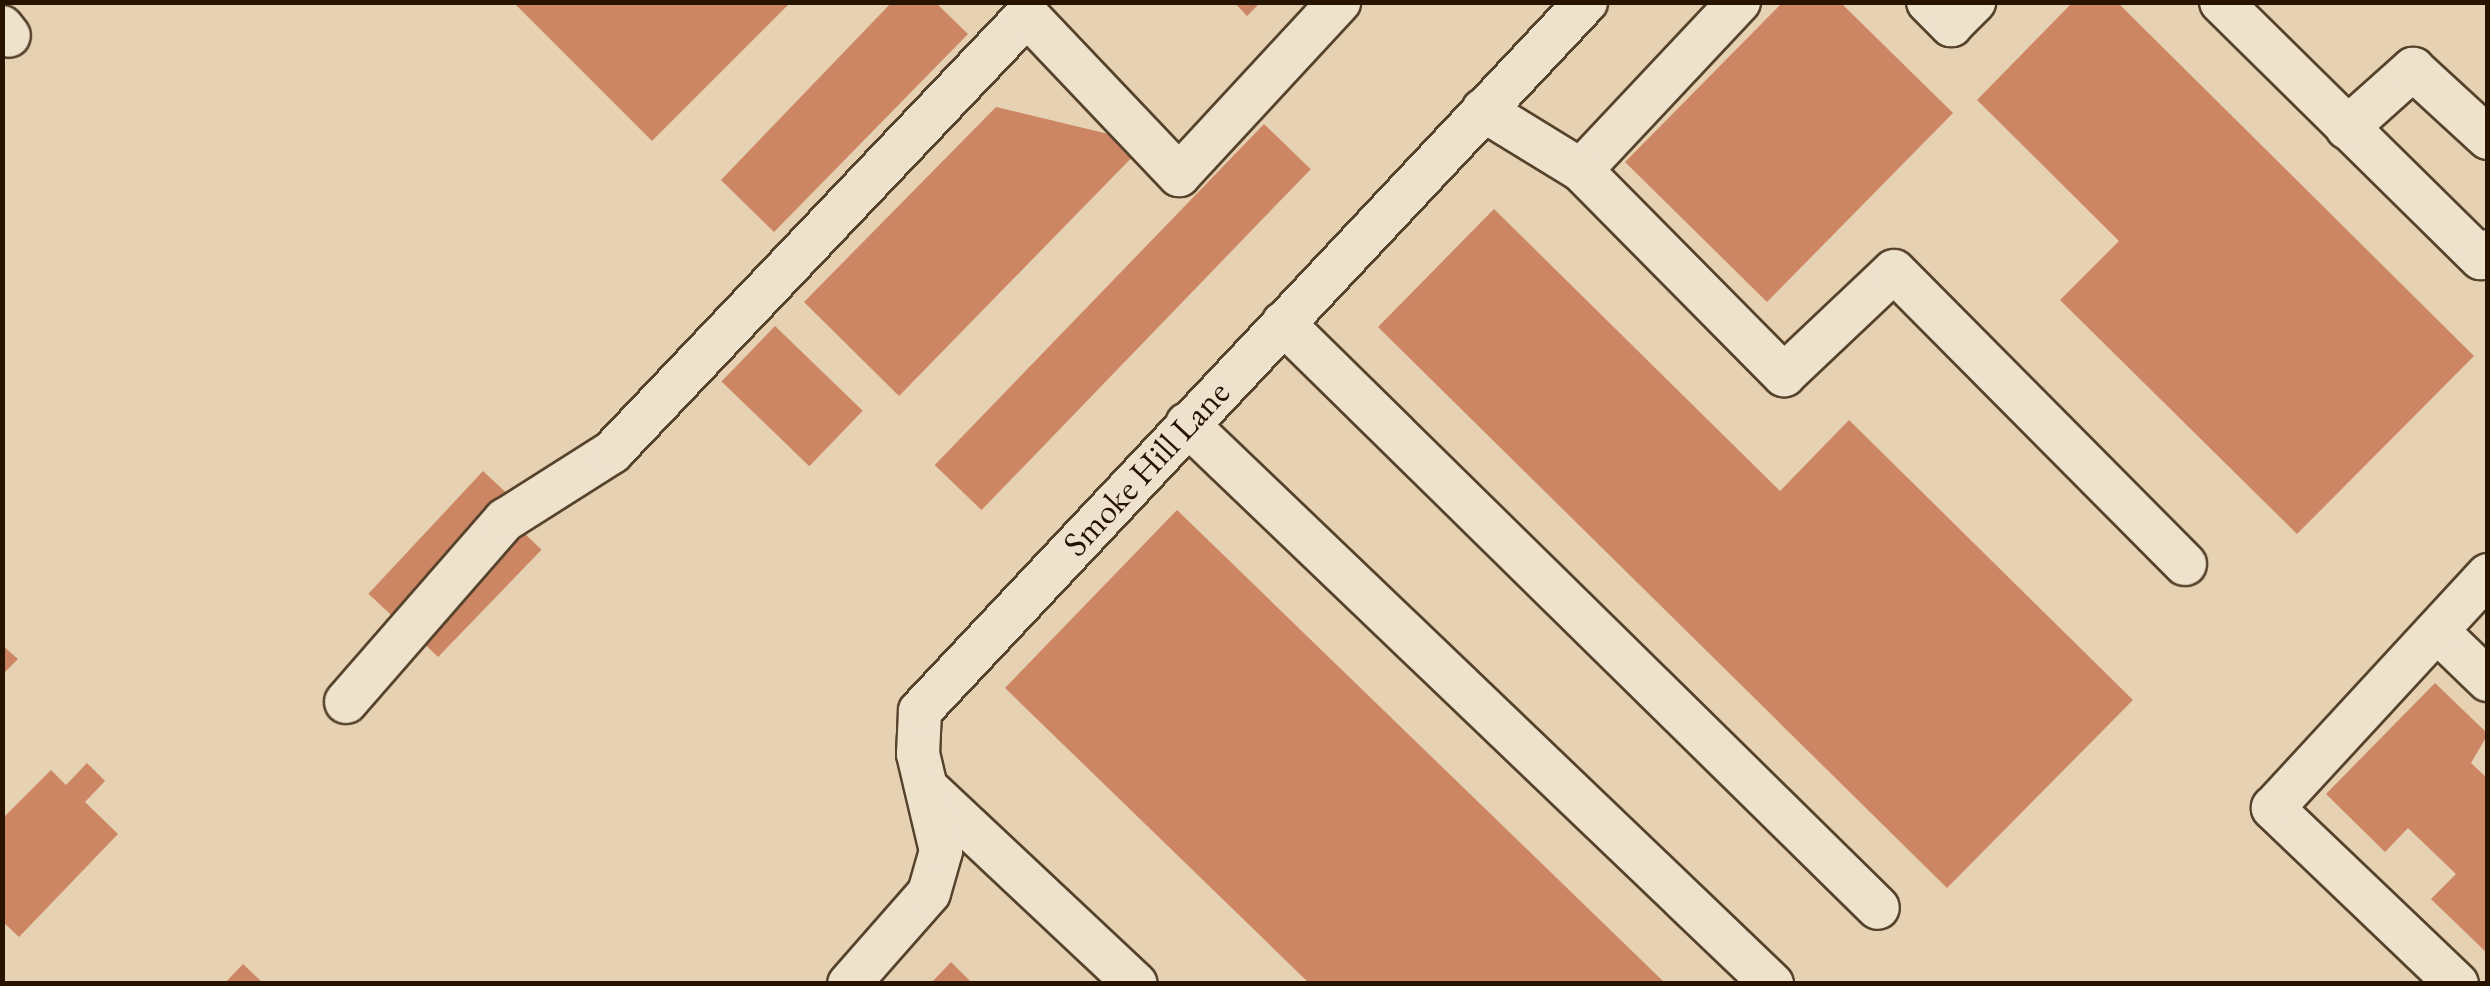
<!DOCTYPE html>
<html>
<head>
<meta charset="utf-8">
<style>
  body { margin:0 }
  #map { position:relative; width:2490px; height:986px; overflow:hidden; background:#e6d2b2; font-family:"EB Garamond",serif }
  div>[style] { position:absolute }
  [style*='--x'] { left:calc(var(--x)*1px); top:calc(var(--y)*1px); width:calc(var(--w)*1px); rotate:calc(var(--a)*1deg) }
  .building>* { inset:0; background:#cd8664; transform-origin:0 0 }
  .roads { filter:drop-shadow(2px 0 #56432c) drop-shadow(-2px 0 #56432c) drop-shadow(0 2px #56432c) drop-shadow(0 -2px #56432c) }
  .minor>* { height:42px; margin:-21px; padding:0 21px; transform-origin:21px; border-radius:21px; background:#efe2cd }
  span { translate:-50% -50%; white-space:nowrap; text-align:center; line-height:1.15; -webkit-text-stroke:8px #efe2cd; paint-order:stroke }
  .street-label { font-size:35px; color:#261300 }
  .frame { position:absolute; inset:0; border:5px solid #261300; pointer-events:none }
</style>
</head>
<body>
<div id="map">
  <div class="building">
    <i style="clip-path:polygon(513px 2px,791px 2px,652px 141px)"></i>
    <i style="clip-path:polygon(892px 2px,935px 2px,968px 34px,774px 232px,721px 180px)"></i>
    <i style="clip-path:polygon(1234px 2px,1261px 2px,1247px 16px)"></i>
    <i style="clip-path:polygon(1783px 2px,1840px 2px,1953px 113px,1767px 302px,1625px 162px)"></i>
    <i style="clip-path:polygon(2073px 2px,2117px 2px,2474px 356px,2297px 534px,2060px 300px,2119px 241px,1977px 100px)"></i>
    <i style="clip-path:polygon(996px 107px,1146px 143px,899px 396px,804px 302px)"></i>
    <i style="left:1264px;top:124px;width:65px;height:474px;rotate:44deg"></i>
    <i style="clip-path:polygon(1494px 209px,1780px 491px,1849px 420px,2133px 700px,1947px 888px,1378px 327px)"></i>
    <i style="left:775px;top:326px;width:122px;height:77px;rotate:44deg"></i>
    <i style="left:483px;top:471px;width:38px;height:168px;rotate:43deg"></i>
    <i style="clip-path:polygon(1177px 510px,1666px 984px,1310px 984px,1005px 688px)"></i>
    <i style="left:520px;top:529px;width:30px;height:149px;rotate:44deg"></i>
    <i style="clip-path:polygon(2px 645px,18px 659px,2px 675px)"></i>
    <i style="clip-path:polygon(2435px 683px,2488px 734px,2471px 763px,2488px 779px,2488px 954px,2431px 899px,2456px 874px,2408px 828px,2385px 852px,2326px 794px)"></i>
    <i style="clip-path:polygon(87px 763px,105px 781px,85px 802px,118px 834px,19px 937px,2px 921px,2px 819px,51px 770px,66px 785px)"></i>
    <i style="clip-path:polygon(951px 962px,973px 984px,930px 984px)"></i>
    <i style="clip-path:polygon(243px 964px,264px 984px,224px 984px)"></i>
  </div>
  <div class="roads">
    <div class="minor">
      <i style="--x:1928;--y:2;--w:33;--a:45"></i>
      <i style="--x:1951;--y:25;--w:33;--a:-45"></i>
      <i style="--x:2221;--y:2;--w:365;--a:44.6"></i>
      <i style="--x:2481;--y:258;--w:10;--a:-45"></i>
      <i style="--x:2;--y:27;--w:11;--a:52"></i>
      <i style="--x:1483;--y:110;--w:115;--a:31.5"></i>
      <i style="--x:1581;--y:170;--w:231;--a:-46.8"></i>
      <i style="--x:2347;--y:128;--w:89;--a:-41.8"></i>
      <i style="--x:2413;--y:69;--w:102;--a:42.6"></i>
      <i style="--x:1581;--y:170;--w:289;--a:45.3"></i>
      <i style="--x:1784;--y:375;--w:151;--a:-43.4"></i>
      <i style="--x:1894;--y:271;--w:413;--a:45.2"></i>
      <i style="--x:1283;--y:323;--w:834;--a:44.51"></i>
      <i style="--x:1187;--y:424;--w:810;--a:43.75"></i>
      <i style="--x:2437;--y:631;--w:71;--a:43.9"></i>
      <i style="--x:346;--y:702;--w:242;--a:-48.9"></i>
      <i style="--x:505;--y:520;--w:127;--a:-32.4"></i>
      <i style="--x:612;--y:452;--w:603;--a:-46.48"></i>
      <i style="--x:1027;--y:15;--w:221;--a:46.5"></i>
      <i style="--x:1179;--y:175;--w:236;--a:-47.2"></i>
      <i style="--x:928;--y:789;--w:285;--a:43.2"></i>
      <i style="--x:849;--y:984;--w:121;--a:-48.7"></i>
      <i style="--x:929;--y:893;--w:44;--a:-74.1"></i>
      <i style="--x:941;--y:851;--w:100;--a:-103.3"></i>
      <i style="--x:918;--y:754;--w:43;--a:-87.3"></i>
      <i style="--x:920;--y:711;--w:973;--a:-46.79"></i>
      <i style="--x:2457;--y:984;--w:255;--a:-136.3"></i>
      <i style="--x:2273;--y:808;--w:317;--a:-47.3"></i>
    </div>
  </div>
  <div class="street-label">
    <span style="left:1146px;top:468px;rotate:-47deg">Smoke Hill Lane</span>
  </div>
  <div class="frame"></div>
</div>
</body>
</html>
